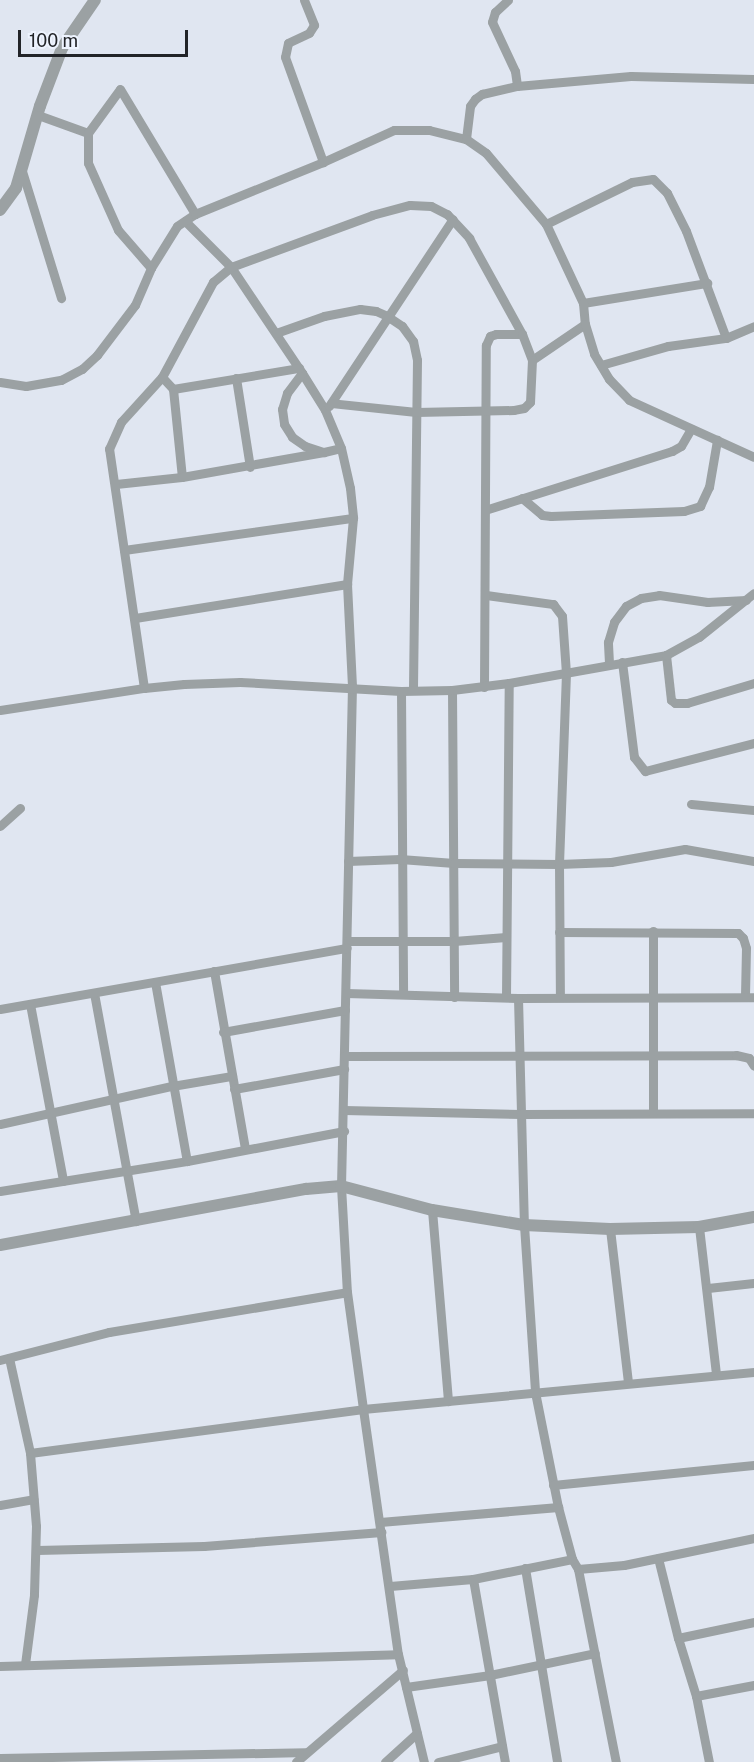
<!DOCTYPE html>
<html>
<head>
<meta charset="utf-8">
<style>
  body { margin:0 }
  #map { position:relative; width:754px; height:1762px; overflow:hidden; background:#e0e6f1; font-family:"Public Sans",sans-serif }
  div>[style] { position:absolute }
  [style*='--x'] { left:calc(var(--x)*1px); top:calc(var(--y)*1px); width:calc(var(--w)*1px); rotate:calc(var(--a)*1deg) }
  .minor>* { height:9px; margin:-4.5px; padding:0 4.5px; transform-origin:4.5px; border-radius:4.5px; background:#9ba1a3 }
  .tertiary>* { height:12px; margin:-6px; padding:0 6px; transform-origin:6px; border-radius:6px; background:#9ba1a3 }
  span { translate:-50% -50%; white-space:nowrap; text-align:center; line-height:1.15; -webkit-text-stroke:4.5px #edf3fe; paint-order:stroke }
  .scale { position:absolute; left:18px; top:30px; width:170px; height:27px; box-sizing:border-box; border:3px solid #222428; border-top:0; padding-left:8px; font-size:18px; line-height:21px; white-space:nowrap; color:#222428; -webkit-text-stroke:4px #edf3fe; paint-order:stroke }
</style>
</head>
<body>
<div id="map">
  <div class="minor">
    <i style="--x:304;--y:0;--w:27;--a:68"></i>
    <i style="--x:314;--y:25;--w:9;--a:122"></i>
    <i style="--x:309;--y:33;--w:23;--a:155"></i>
    <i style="--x:288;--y:43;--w:14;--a:102"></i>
    <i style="--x:285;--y:57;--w:112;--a:70.1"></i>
    <i style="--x:508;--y:0;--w:18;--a:137"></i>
    <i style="--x:495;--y:12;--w:10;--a:107"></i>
    <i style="--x:492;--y:22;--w:54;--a:64.9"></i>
    <i style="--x:515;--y:71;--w:15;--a:82"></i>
    <i style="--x:38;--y:115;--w:53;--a:19.8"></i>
    <i style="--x:466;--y:139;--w:33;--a:-83"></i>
    <i style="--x:470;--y:106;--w:9;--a:-54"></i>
    <i style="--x:475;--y:99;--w:9;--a:-36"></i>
    <i style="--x:482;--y:94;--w:36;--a:-13"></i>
    <i style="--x:517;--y:86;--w:114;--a:-5"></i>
    <i style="--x:631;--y:76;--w:123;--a:1.4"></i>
    <i style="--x:22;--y:171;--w:133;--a:72.9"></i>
    <i style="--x:185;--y:221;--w:65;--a:45"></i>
    <i style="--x:231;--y:267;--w:128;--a:56.2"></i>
    <i style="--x:302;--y:373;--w:44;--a:58.1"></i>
    <i style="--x:325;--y:410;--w:41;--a:67.2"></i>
    <i style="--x:341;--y:448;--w:41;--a:77.3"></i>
    <i style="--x:350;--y:488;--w:30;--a:84"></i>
    <i style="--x:353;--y:518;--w:66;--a:95.2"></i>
    <i style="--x:347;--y:584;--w:102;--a:87.2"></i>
    <i style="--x:352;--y:686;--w:500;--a:91.26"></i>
    <i style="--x:341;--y:1186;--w:106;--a:86.8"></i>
    <i style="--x:347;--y:1292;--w:118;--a:82.2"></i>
    <i style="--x:363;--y:1409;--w:247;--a:81.9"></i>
    <i style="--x:398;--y:1654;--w:111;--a:76.5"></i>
    <i style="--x:546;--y:224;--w:96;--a:-26"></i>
    <i style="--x:632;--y:182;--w:21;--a:-8"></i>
    <i style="--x:653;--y:179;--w:20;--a:45"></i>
    <i style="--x:667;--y:193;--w:42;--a:63.4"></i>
    <i style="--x:686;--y:231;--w:114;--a:69.5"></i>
    <i style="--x:726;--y:338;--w:30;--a:-23"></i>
    <i style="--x:151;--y:268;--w:50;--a:-131"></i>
    <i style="--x:118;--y:230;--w:73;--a:-114.1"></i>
    <i style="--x:88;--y:163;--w:30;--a:-90"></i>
    <i style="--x:88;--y:133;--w:54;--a:-54"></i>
    <i style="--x:120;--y:89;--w:146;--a:59"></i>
    <i style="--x:583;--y:303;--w:126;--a:-9.2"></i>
    <i style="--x:276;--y:333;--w:51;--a:-19.5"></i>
    <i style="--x:324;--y:316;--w:37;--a:-11"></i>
    <i style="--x:360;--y:309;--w:16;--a:7"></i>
    <i style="--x:376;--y:311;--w:12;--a:24"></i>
    <i style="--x:387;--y:316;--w:18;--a:34"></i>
    <i style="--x:402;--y:326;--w:19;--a:54"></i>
    <i style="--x:413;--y:341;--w:19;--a:78"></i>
    <i style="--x:417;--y:360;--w:328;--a:90.7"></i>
    <i style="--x:532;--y:360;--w:64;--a:-34.2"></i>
    <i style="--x:601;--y:365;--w:70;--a:-15.8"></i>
    <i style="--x:668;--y:346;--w:59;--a:-7.9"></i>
    <i style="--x:302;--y:373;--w:25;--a:127"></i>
    <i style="--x:287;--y:393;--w:17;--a:107"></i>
    <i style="--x:282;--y:409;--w:15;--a:82"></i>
    <i style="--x:284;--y:424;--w:15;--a:58"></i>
    <i style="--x:292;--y:437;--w:16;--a:35"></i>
    <i style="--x:305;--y:446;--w:20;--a:18"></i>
    <i style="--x:324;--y:452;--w:17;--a:-13"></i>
    <i style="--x:162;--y:377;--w:16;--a:47"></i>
    <i style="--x:173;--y:389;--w:88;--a:84.2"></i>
    <i style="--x:236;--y:378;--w:90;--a:81.1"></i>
    <i style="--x:0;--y:382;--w:26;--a:9"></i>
    <i style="--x:26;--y:386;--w:36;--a:-10"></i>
    <i style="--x:61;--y:380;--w:24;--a:-28"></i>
    <i style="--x:82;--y:369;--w:21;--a:-43"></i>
    <i style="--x:97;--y:355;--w:63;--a:-52.8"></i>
    <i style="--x:135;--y:305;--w:40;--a:-66.6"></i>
    <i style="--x:151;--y:268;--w:49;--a:-58.2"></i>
    <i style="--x:177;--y:226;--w:22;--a:-34"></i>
    <i style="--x:195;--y:214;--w:138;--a:-22.1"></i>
    <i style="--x:323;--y:162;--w:78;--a:-24.3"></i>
    <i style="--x:394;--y:130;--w:35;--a:0"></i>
    <i style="--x:429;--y:130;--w:38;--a:14"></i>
    <i style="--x:466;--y:139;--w:24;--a:35"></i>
    <i style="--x:486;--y:153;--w:93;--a:49.8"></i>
    <i style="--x:546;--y:224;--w:87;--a:64.9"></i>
    <i style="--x:583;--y:303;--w:21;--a:85"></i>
    <i style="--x:585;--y:324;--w:31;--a:73"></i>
    <i style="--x:594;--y:354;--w:29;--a:59"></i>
    <i style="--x:609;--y:379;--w:29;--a:46"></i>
    <i style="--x:629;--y:400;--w:137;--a:24.5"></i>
    <i style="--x:173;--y:389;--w:128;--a:-9.5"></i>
    <i style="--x:329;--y:406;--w:224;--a:-56.5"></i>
    <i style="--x:116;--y:484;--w:66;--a:-6.1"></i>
    <i style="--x:182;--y:477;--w:144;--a:-10"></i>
    <i style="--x:522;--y:498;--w:26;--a:40"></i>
    <i style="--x:542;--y:515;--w:9;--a:6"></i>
    <i style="--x:551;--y:516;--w:133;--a:-2.2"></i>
    <i style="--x:684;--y:511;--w:17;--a:-17"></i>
    <i style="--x:700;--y:506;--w:21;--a:-65"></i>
    <i style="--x:709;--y:487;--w:48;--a:-80.3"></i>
    <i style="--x:485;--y:510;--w:196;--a:-17.5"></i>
    <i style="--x:672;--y:451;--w:10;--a:-29"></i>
    <i style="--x:681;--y:446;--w:20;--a:-60"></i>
    <i style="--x:124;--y:550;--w:231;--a:-8"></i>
    <i style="--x:486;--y:595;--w:68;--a:7.7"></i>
    <i style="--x:553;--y:604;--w:15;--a:53"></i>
    <i style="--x:562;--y:616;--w:57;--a:86"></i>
    <i style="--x:566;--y:673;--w:191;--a:92.1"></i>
    <i style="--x:559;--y:864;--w:133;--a:89.6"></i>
    <i style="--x:135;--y:618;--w:215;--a:-9.1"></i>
    <i style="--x:666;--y:655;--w:45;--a:83.7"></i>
    <i style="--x:671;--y:700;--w:5;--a:37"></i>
    <i style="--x:675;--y:703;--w:12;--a:0"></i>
    <i style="--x:687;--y:703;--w:70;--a:-16.6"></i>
    <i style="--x:622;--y:662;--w:96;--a:82.8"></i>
    <i style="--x:634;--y:757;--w:18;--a:52"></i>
    <i style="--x:645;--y:771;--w:113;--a:-14.4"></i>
    <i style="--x:609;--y:663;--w:21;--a:-93"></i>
    <i style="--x:608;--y:642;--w:21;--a:-73"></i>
    <i style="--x:614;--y:622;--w:20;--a:-53"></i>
    <i style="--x:626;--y:606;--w:17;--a:-28"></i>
    <i style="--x:641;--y:598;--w:18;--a:-9"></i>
    <i style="--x:659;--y:595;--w:49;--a:8.3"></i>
    <i style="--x:707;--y:602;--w:39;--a:-3"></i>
    <i style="--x:484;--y:687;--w:342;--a:-89.7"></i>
    <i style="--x:486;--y:345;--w:10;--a:-66"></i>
    <i style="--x:490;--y:336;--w:6;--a:-18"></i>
    <i style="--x:496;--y:334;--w:26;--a:0"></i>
    <i style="--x:144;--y:688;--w:242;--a:-98.3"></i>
    <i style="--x:109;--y:449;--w:30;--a:-66"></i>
    <i style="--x:121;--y:422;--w:61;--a:-47.7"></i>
    <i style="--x:162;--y:377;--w:108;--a:-61.8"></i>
    <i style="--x:213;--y:282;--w:23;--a:-40"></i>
    <i style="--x:231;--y:267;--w:150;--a:-20.2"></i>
    <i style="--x:372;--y:215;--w:39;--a:-15"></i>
    <i style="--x:410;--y:205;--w:21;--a:3"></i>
    <i style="--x:431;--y:206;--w:18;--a:27"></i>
    <i style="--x:447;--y:214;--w:33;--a:47"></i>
    <i style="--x:469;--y:238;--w:110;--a:61.1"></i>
    <i style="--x:522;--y:334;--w:28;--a:69"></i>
    <i style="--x:532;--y:360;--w:42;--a:92.7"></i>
    <i style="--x:530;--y:402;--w:8;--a:135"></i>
    <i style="--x:524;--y:408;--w:10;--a:169"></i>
    <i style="--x:514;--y:410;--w:98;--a:178.8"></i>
    <i style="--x:416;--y:412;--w:85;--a:-174"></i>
    <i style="--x:452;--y:690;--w:307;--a:89.6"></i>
    <i style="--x:401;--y:691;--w:303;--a:89.6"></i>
    <i style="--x:0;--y:710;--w:146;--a:-8.7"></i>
    <i style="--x:144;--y:688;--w:40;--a:-5.7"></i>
    <i style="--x:184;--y:684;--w:56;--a:-2"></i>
    <i style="--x:240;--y:682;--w:161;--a:3.2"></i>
    <i style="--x:401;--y:691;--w:51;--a:-1.1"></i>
    <i style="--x:452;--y:690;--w:57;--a:-7"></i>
    <i style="--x:509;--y:683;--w:159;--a:-10.1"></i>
    <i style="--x:666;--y:655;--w:38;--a:-29"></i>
    <i style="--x:699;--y:637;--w:70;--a:-38.7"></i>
    <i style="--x:691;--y:804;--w:63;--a:5.4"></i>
    <i style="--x:0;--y:826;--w:27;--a:-42"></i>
    <i style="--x:348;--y:861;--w:52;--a:-2.2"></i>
    <i style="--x:400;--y:859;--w:54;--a:4.2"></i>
    <i style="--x:454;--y:863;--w:105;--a:0.5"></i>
    <i style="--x:559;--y:864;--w:52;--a:-2.2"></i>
    <i style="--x:611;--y:862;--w:75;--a:-10"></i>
    <i style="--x:685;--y:849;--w:70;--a:9.9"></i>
    <i style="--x:559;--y:932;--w:179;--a:0.3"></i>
    <i style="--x:738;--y:933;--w:7;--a:45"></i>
    <i style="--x:743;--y:938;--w:10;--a:73"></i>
    <i style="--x:746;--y:948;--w:49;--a:91.2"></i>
    <i style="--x:348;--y:941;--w:106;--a:0"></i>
    <i style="--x:454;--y:941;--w:52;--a:-4.4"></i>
    <i style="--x:214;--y:971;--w:180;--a:80.1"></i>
    <i style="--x:155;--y:982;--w:182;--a:79.9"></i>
    <i style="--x:94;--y:993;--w:232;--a:79.6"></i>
    <i style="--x:346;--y:993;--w:172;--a:1.7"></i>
    <i style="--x:518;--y:998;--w:236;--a:-0.2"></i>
    <i style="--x:506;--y:997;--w:314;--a:-89.5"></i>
    <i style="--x:518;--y:998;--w:227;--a:88.5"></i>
    <i style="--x:524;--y:1225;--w:167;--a:86.2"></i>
    <i style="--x:535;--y:1392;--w:117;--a:78.7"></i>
    <i style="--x:558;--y:1507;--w:54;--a:74.9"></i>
    <i style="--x:572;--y:1559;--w:12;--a:59"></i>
    <i style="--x:578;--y:1569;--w:197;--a:78.9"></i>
    <i style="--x:30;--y:1004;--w:180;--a:79.4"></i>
    <i style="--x:0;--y:1009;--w:352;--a:-10"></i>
    <i style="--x:223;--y:1032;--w:124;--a:-10.2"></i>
    <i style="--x:344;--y:1056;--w:392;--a:-0.1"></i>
    <i style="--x:736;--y:1055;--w:13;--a:13"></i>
    <i style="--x:749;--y:1058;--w:9;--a:58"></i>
    <i style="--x:234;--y:1089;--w:112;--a:-10.3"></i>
    <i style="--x:344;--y:1110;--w:177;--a:1.3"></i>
    <i style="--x:521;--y:1114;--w:233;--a:-0.2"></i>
    <i style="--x:653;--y:1113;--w:182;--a:-90"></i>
    <i style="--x:0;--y:1124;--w:176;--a:-12.5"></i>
    <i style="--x:172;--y:1086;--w:61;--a:-9.5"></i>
    <i style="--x:0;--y:1191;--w:189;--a:-9.1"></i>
    <i style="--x:187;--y:1161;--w:160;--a:-10.8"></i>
    <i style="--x:432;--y:1210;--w:192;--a:85.2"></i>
    <i style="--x:699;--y:1227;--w:149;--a:83.4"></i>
    <i style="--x:610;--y:1229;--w:155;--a:83.3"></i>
    <i style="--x:708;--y:1288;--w:46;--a:-6.2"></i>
    <i style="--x:9;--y:1358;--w:97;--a:77.5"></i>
    <i style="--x:30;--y:1453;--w:73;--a:85.3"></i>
    <i style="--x:36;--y:1526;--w:69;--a:91.7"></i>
    <i style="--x:34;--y:1595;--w:70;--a:97.4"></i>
    <i style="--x:0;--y:1360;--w:113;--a:-14.4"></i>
    <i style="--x:109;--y:1332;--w:241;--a:-9.5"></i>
    <i style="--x:30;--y:1453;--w:336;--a:-7.5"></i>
    <i style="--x:363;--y:1409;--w:393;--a:-5.4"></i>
    <i style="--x:553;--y:1485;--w:202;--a:-5.7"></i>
    <i style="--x:0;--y:1505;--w:34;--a:-10"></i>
    <i style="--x:380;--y:1522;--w:179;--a:-4.8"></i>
    <i style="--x:37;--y:1550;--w:167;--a:-1.4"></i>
    <i style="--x:204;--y:1546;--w:178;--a:-4.5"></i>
    <i style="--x:658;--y:1558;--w:82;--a:76"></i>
    <i style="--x:678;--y:1638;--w:61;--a:72.8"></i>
    <i style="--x:696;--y:1696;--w:67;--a:78.9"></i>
    <i style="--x:525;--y:1568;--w:197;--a:80.6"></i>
    <i style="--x:578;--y:1569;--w:46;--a:-5"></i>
    <i style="--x:624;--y:1565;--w:133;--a:-11.7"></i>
    <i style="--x:473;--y:1579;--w:186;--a:80.1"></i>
    <i style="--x:390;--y:1586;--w:83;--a:-4.8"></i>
    <i style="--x:473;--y:1579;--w:101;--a:-11.4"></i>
    <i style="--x:678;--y:1638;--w:78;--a:-11.9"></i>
    <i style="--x:0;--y:1666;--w:398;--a:-1.7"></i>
    <i style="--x:406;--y:1687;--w:85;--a:-8.1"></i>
    <i style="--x:490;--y:1675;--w:107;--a:-11.8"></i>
    <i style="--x:696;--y:1696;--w:59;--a:-10.7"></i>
    <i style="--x:0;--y:1758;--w:306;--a:-1.1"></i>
    <i style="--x:296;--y:1762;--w:141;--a:-40.7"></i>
    <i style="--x:385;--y:1762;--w:43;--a:-42.2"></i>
    <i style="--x:438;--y:1762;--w:66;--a:-14"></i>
  </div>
  <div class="tertiary">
    <i style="--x:0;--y:210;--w:27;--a:-54"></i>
    <i style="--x:16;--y:188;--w:85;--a:-73.7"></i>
    <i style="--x:40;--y:106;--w:62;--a:-69.2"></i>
    <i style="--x:62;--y:48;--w:58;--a:-55.5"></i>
    <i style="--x:0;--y:1245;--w:311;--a:-10.4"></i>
    <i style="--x:306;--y:1189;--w:35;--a:-5"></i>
    <i style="--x:341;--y:1186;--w:94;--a:14.8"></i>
    <i style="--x:432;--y:1210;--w:93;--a:9.3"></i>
    <i style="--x:524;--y:1225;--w:86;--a:2.7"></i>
    <i style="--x:610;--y:1229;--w:89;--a:-1.3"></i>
    <i style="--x:699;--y:1227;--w:56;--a:-10.3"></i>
  </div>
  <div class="scale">100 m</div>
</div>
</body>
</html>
